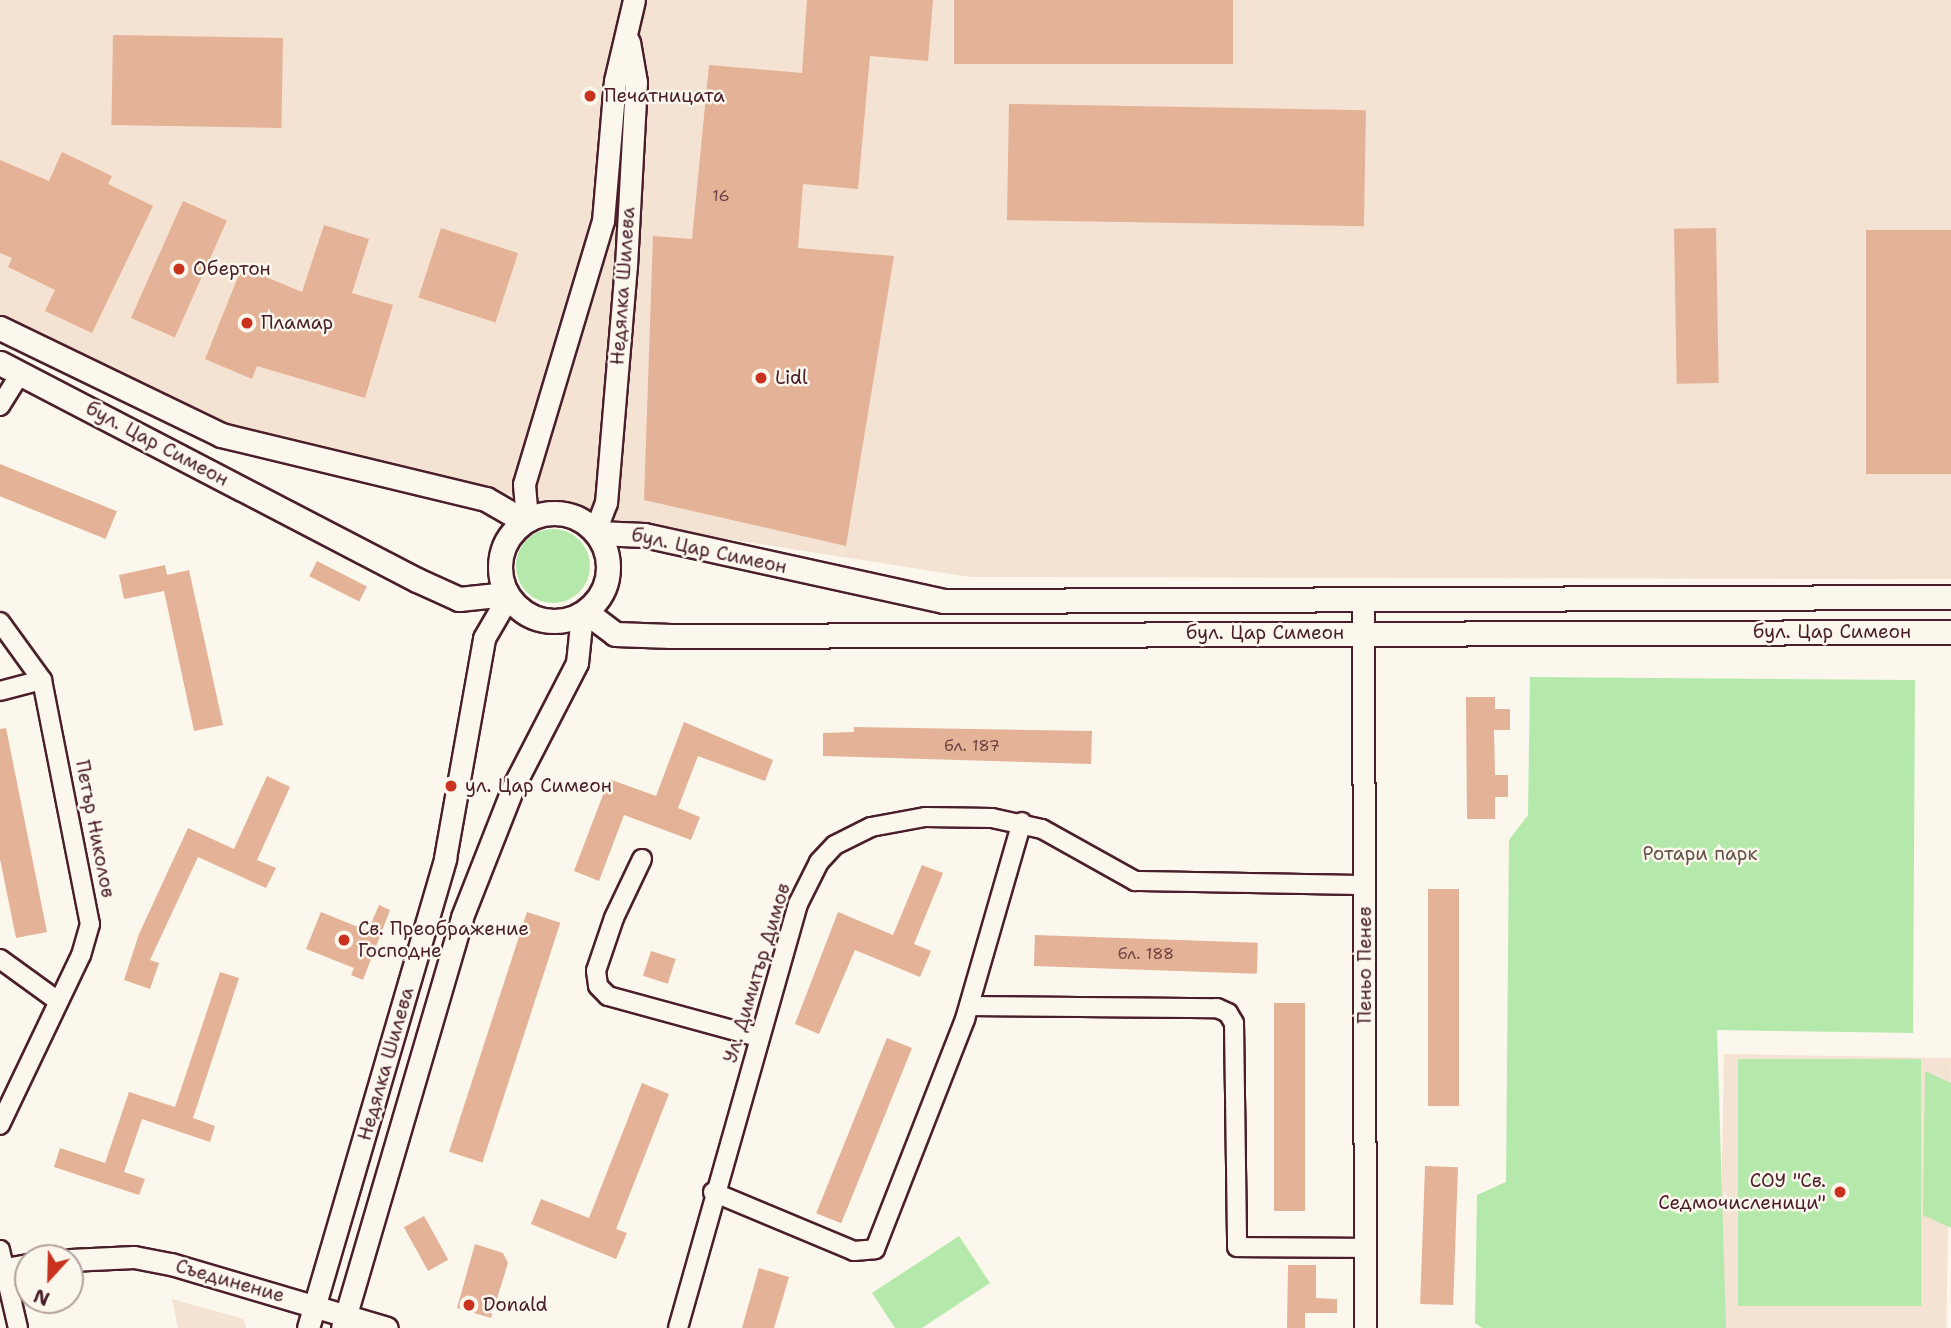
<!DOCTYPE html>
<html>
<head>
<meta charset="utf-8">
<style>
  body { margin:0 }
  #map { position:relative; width:1951px; height:1328px; overflow:hidden; background:#fbf7ec; font-family:"Shantell Sans",sans-serif }
  div>[style] { position:absolute }
  [style*='--x'] { left:calc(var(--x)*1px); top:calc(var(--y)*1px); width:calc(var(--w)*1px); rotate:calc(var(--a)*1deg) }
  .built>* { inset:0; background:#f4e2d2; transform-origin:0 0 }
  .green>* { inset:0; background:#b4e9ab; transform-origin:0 0 }
  .round { border-radius:50% }
  .building>* { inset:0; background:#e4b297; transform-origin:0 0 }
  .roads { filter:drop-shadow(2px 0 #4a1f2b) drop-shadow(-2px 0 #4a1f2b) drop-shadow(0 2px #4a1f2b) drop-shadow(0 -2px #4a1f2b) }
  .minor>* { height:18px; margin:-9px; padding:0 9px; transform-origin:9px; border-radius:9px; background:#fbf7ec }
  .tertiary>* { height:21px; margin:-10.5px; padding:0 10.5px; transform-origin:10.5px; border-radius:10.5px; background:#fbf7ec }
  .secondary>* { height:23px; margin:-11.5px; padding:0 11.5px; transform-origin:11.5px; border-radius:11.5px; background:#fbf7ec }
  .secondary>.ring { margin:-11.5px; padding:0; box-sizing:content-box; background:none; border:23px solid #fbf7ec; border-radius:50% }
  .dots>* { width:19px; height:19px; translate:-50% -50%; box-sizing:border-box; border:4px solid #fbf7ec; border-radius:50% }
  span { translate:-50% -50%; white-space:nowrap; text-align:center; line-height:1.15; -webkit-text-stroke:5px #fbf7ec; paint-order:stroke }
  .number-label { font-size:16px; color:#704446 }
  .number-label span { -webkit-text-stroke-width:0 }
  .poi-label { font-size:19px; color:#4a1f2b }
  .left { translate:0 -50%; text-align:left }
  .right { translate:-100% -50%; text-align:right }
  .street-label { font-size:19px; color:#4a1f2b }
  .park-label { font-size:19px; color:#64524b }
  .north { position:absolute; left:14px; top:1244px; width:70px; height:70px; box-sizing:border-box; background:#fbf7ec; border:2px solid #b4a19f; border-radius:50%; rotate:202deg; font-size:19px; font-weight:700; line-height:28px; text-align:center; color:#4a1f2b }
  .north::after { content:''; display:block; margin:auto; width:24px; height:32px; background:#c8321e; clip-path:polygon(50% 0,100% 100%,50% 72%,0 100%) }
</style>
</head>
<body>
<div id="map">
  <div class="built">
    <i style="clip-path:polygon(0 0,1951px 0,1951px 579px,970px 577px,639px 525px,192px 420px,0 323px)"></i>
    <i style="left:1724px;top:1054px;width:227px;height:274px;rotate:1deg"></i>
    <i style="clip-path:polygon(172px 1299px,244px 1319px,246px 1328px,178px 1328px)"></i>
  </div>
  <div class="green">
    <i class="round" style="left:516px;top:529px;width:74px;height:74px"></i>
    <i style="clip-path:polygon(1530px 677px,1915px 680px,1913px 1033px,1717px 1030px,1726px 1328px,1482px 1328px,1475px 1323px,1477px 1195px,1506px 1182px,1509px 840px,1528px 815px)"></i>
    <i style="left:1738px;top:1059px;width:183px;height:247px"></i>
    <i style="clip-path:polygon(1925px 1071px,1951px 1083px,1951px 1228px,1923px 1215px)"></i>
    <i style="clip-path:polygon(959px 1236px,990px 1283px,922px 1328px,895px 1328px,872px 1293px)"></i>
  </div>
  <div class="building">
    <i style="clip-path:polygon(807px 0,933px 0,928px 61px,870px 56px,858px 189px,803px 184px,798px 248px,894px 256px,846px 546px,644px 500px,653px 236px,692px 239px,709px 65px,802px 73px)"></i>
    <i style="left:954px;top:0;width:279px;height:64px"></i>
    <i style="left:113px;top:35px;width:170px;height:90px;rotate:1deg"></i>
    <i style="left:1009px;top:104px;width:357px;height:116px;rotate:1deg"></i>
    <i style="clip-path:polygon(62px 152px,112px 176px,108px 184px,153px 206px,92px 333px,45px 311px,55px 290px,8px 267px,12px 258px,0 253px,0 160px,49px 181px)"></i>
    <i style="left:183px;top:201px;width:48px;height:128px;rotate:24deg"></i>
    <i style="clip-path:polygon(324px 225px,369px 239px,352px 293px,393px 305px,365px 398px,257px 366px,252px 379px,205px 359px,242px 267px,302px 292px)"></i>
    <i style="left:441px;top:228px;width:81px;height:73px;rotate:18deg"></i>
    <i style="left:1716px;top:228px;width:155px;height:42px;rotate:89deg"></i>
    <i style="left:1951px;top:230px;width:244px;height:85px;rotate:90deg"></i>
    <i style="left:0;top:464px;width:126px;height:30px;rotate:22deg"></i>
    <i style="left:317px;top:561px;width:56px;height:17px;rotate:27deg"></i>
    <i style="clip-path:polygon(165px 565px,167px 575px,189px 570px,223px 725px,194px 731px,164px 591px,124px 599px,119px 575px)"></i>
    <i style="clip-path:polygon(1466px 697px,1495px 697px,1495px 709px,1510px 709px,1510px 730px,1494px 730px,1495px 775px,1508px 775px,1508px 797px,1495px 797px,1495px 819px,1467px 819px)"></i>
    <i style="clip-path:polygon(684px 722px,773px 760px,765px 781px,698px 756px,678px 808px,700px 817px,691px 840px,624px 815px,599px 881px,574px 871px,609px 779px,656px 796px)"></i>
    <i style="clip-path:polygon(854px 727px,1092px 731px,1091px 764px,823px 756px,823px 733px,854px 732px)"></i>
    <i style="clip-path:polygon(6px 728px,47px 932px,16px 938px,0 859px,0 729px)"></i>
    <i style="clip-path:polygon(267px 776px,290px 787px,257px 860px,276px 868px,266px 888px,198px 857px,150px 960px,159px 963px,150px 989px,124px 980px,139px 934px,188px 828px,234px 849px)"></i>
    <i style="clip-path:polygon(922px 865px,943px 873px,914px 944px,931px 951px,920px 977px,855px 950px,819px 1034px,795px 1024px,838px 912px,893px 935px)"></i>
    <i style="left:1428px;top:889px;width:31px;height:217px"></i>
    <i style="clip-path:polygon(379px 905px,390px 910px,363px 980px,351px 975px,354px 968px,306px 949px,321px 912px,368px 931px)"></i>
    <i style="left:527px;top:912px;width:35px;height:252px;rotate:18deg"></i>
    <i style="left:1035px;top:935px;width:223px;height:31px;rotate:2deg"></i>
    <i style="left:651px;top:951px;width:26px;height:26px;rotate:18deg"></i>
    <i style="clip-path:polygon(220px 972px,239px 978px,193px 1118px,215px 1126px,210px 1142px,142px 1119px,124px 1172px,145px 1179px,139px 1195px,54px 1167px,60px 1148px,105px 1163px,129px 1092px,175px 1107px)"></i>
    <i style="left:1274px;top:1003px;width:31px;height:208px"></i>
    <i style="left:887px;top:1038px;width:27px;height:189px;rotate:22deg"></i>
    <i style="clip-path:polygon(642px 1083px,669px 1094px,616px 1229px,627px 1233px,616px 1259px,531px 1224px,541px 1199px,589px 1218px)"></i>
    <i style="left:1425px;top:1166px;width:33px;height:138px;rotate:2deg"></i>
    <i style="left:424px;top:1216px;width:50px;height:23px;rotate:61deg"></i>
    <i style="clip-path:polygon(475px 1244px,503px 1253px,508px 1263px,491px 1318px,457px 1308px)"></i>
    <i style="clip-path:polygon(1288px 1265px,1316px 1265px,1316px 1298px,1337px 1299px,1337px 1313px,1305px 1313px,1305px 1328px,1287px 1328px)"></i>
    <i style="clip-path:polygon(759px 1268px,789px 1277px,774px 1328px,742px 1328px)"></i>
  </div>
  <div class="roads">
    <div class="minor">
      <i style="--x:0;--y:406;--w:39;--a:-58"></i>
      <i style="--x:0;--y:622;--w:72;--a:54.1"></i>
      <i style="--x:42;--y:680;--w:249;--a:78.9"></i>
      <i style="--x:90;--y:924;--w:32;--a:106"></i>
      <i style="--x:81;--y:955;--w:188;--a:115.5"></i>
      <i style="--x:0;--y:691;--w:43;--a:-14.7"></i>
      <i style="--x:642;--y:859;--w:65;--a:115.4"></i>
      <i style="--x:614;--y:918;--w:56;--a:108.8"></i>
      <i style="--x:596;--y:971;--w:15;--a:82"></i>
      <i style="--x:598;--y:986;--w:14;--a:45"></i>
      <i style="--x:608;--y:996;--w:156;--a:15.3"></i>
      <i style="--x:0;--y:959;--w:72;--a:35.9"></i>
      <i style="--x:969;--y:1006;--w:248;--a:0.5"></i>
      <i style="--x:1217;--y:1008;--w:12;--a:24"></i>
      <i style="--x:1228;--y:1013;--w:12;--a:59"></i>
      <i style="--x:1234;--y:1023;--w:224;--a:89.2"></i>
      <i style="--x:1237;--y:1247;--w:130;--a:0.4"></i>
      <i style="--x:713;--y:1192;--w:153;--a:22.7"></i>
      <i style="--x:854;--y:1251;--w:21;--a:-5"></i>
      <i style="--x:875;--y:1249;--w:247;--a:-68.6"></i>
      <i style="--x:965;--y:1019;--w:205;--a:-73.9"></i>
      <i style="--x:0;--y:1250;--w:80;--a:77"></i>
      <i style="--x:678;--y:1328;--w:441;--a:-74.2"></i>
      <i style="--x:798;--y:904;--w:47;--a:-63.4"></i>
      <i style="--x:819;--y:862;--w:23;--a:-47"></i>
      <i style="--x:835;--y:845;--w:40;--a:-26.6"></i>
      <i style="--x:871;--y:827;--w:55;--a:-10.5"></i>
      <i style="--x:925;--y:817;--w:67;--a:0.9"></i>
      <i style="--x:992;--y:818;--w:51;--a:12.4"></i>
      <i style="--x:1042;--y:829;--w:107;--a:29.2"></i>
      <i style="--x:1135;--y:881;--w:229;--a:1"></i>
    </div>
    <div class="tertiary">
      <i style="--x:527;--y:519;--w:35;--a:-95"></i>
      <i style="--x:524;--y:484;--w:275;--a:-73.3"></i>
      <i style="--x:603;--y:221;--w:141;--a:-85.1"></i>
      <i style="--x:615;--y:81;--w:83;--a:-76.8"></i>
      <i style="--x:595;--y:531;--w:30;--a:-69"></i>
      <i style="--x:606;--y:503;--w:238;--a:-85.2"></i>
      <i style="--x:626;--y:266;--w:184;--a:-86.9"></i>
      <i style="--x:636;--y:82;--w:41;--a:-99.9"></i>
      <i style="--x:1363;--y:602;--w:726;--a:89.84"></i>
      <i style="--x:70;--y:1260;--w:64;--a:-2.7"></i>
      <i style="--x:134;--y:1257;--w:38;--a:11"></i>
      <i style="--x:171;--y:1264;--w:225;--a:16.5"></i>
      <i style="--x:0;--y:1270;--w:28;--a:-10"></i>
      <i style="--x:308;--y:1328;--w:490;--a:-73.7"></i>
      <i style="--x:445;--y:858;--w:223;--a:-79.9"></i>
      <i style="--x:484;--y:638;--w:48;--a:-59.7"></i>
      <i style="--x:342;--y:1328;--w:428;--a:-73.7"></i>
      <i style="--x:462;--y:917;--w:142;--a:-68.5"></i>
      <i style="--x:514;--y:785;--w:137;--a:-62.7"></i>
      <i style="--x:577;--y:663;--w:48;--a:-84.1"></i>
    </div>
    <div class="secondary">
      <i style="--x:0;--y:328;--w:246;--a:25.8"></i>
      <i style="--x:221;--y:435;--w:273;--a:13.6"></i>
      <i style="--x:486;--y:499;--w:44;--a:30.1"></i>
      <i style="--x:0;--y:363;--w:470;--a:27.5"></i>
      <i style="--x:417;--y:580;--w:46;--a:24.3"></i>
      <i style="--x:459;--y:599;--w:47;--a:-6.1"></i>
      <i class="ring" style="left:500px;top:513px;width:85px;height:85px"></i>
      <i style="--x:597;--y:533;--w:47;--a:2.4"></i>
      <i style="--x:644;--y:535;--w:307;--a:12.4"></i>
      <i style="--x:944;--y:601;--w:1007;--a:-0.23"></i>
      <i style="--x:586;--y:612;--w:36;--a:37"></i>
      <i style="--x:615;--y:634;--w:56;--a:2"></i>
      <i style="--x:671;--y:636;--w:1280;--a:-0.18"></i>
    </div>
  </div>
  <div class="dots">
    <i style="left:590px;top:96px;background:#c8321e"></i>
    <i style="left:179px;top:269px;background:#c8321e"></i>
    <i style="left:247px;top:323px;background:#c8321e"></i>
    <i style="left:761px;top:378px;background:#c8321e"></i>
    <i style="left:451px;top:786px;background:#c8321e"></i>
    <i style="left:344px;top:940px;background:#c8321e"></i>
    <i style="left:1840px;top:1192px;background:#c8321e"></i>
    <i style="left:469px;top:1305px;background:#c8321e"></i>
  </div>
  <div class="number-label">
    <span style="left:721px;top:196px">16</span>
    <span style="left:972px;top:746px">бл. 187</span>
    <span style="left:1146px;top:954px">бл. 188</span>
  </div>
  <div class="poi-label">
    <span class="left" style="left:604px;top:96px">Печатницата</span>
    <span class="left" style="left:193px;top:269px">Обертон</span>
    <span class="left" style="left:261px;top:323px">Пламар</span>
    <span class="left" style="left:775px;top:378px">Lidl</span>
    <span class="left" style="left:465px;top:786px">ул. Цар Симеон</span>
    <span class="left" style="left:358px;top:940px">Св. Преображение<br>Господне</span>
    <span class="right" style="left:1826px;top:1192px">СОУ "Св.<br>Седмочисленици"</span>
    <span class="left" style="left:483px;top:1305px">Donald</span>
  </div>
  <div class="street-label">
    <span style="left:623px;top:286px;rotate:-86deg">Недялка Шилева</span>
    <span style="left:157px;top:444px;rotate:28deg">бул. Цар Симеон</span>
    <span style="left:709px;top:551px;rotate:12deg">бул. Цар Симеон</span>
    <span style="left:1832px;top:632px">бул. Цар Симеон</span>
    <span style="left:1265px;top:633px">бул. Цар Симеон</span>
    <span style="left:95px;top:829px;rotate:79deg">Петър Николов</span>
    <span style="left:1365px;top:965px;rotate:-90deg">Пеньо Пенев</span>
    <span style="left:757px;top:973px;rotate:-73deg">Ул. Димитър Димов</span>
    <span style="left:386px;top:1064px;rotate:-74deg">Недялка Шилева</span>
    <span style="left:230px;top:1281px;rotate:16deg">Съединение</span>
  </div>
  <div class="park-label">
    <span style="left:1700px;top:854px">Ротари парк</span>
  </div>
  <div class="north">N</div>
</div>
</body>
</html>
